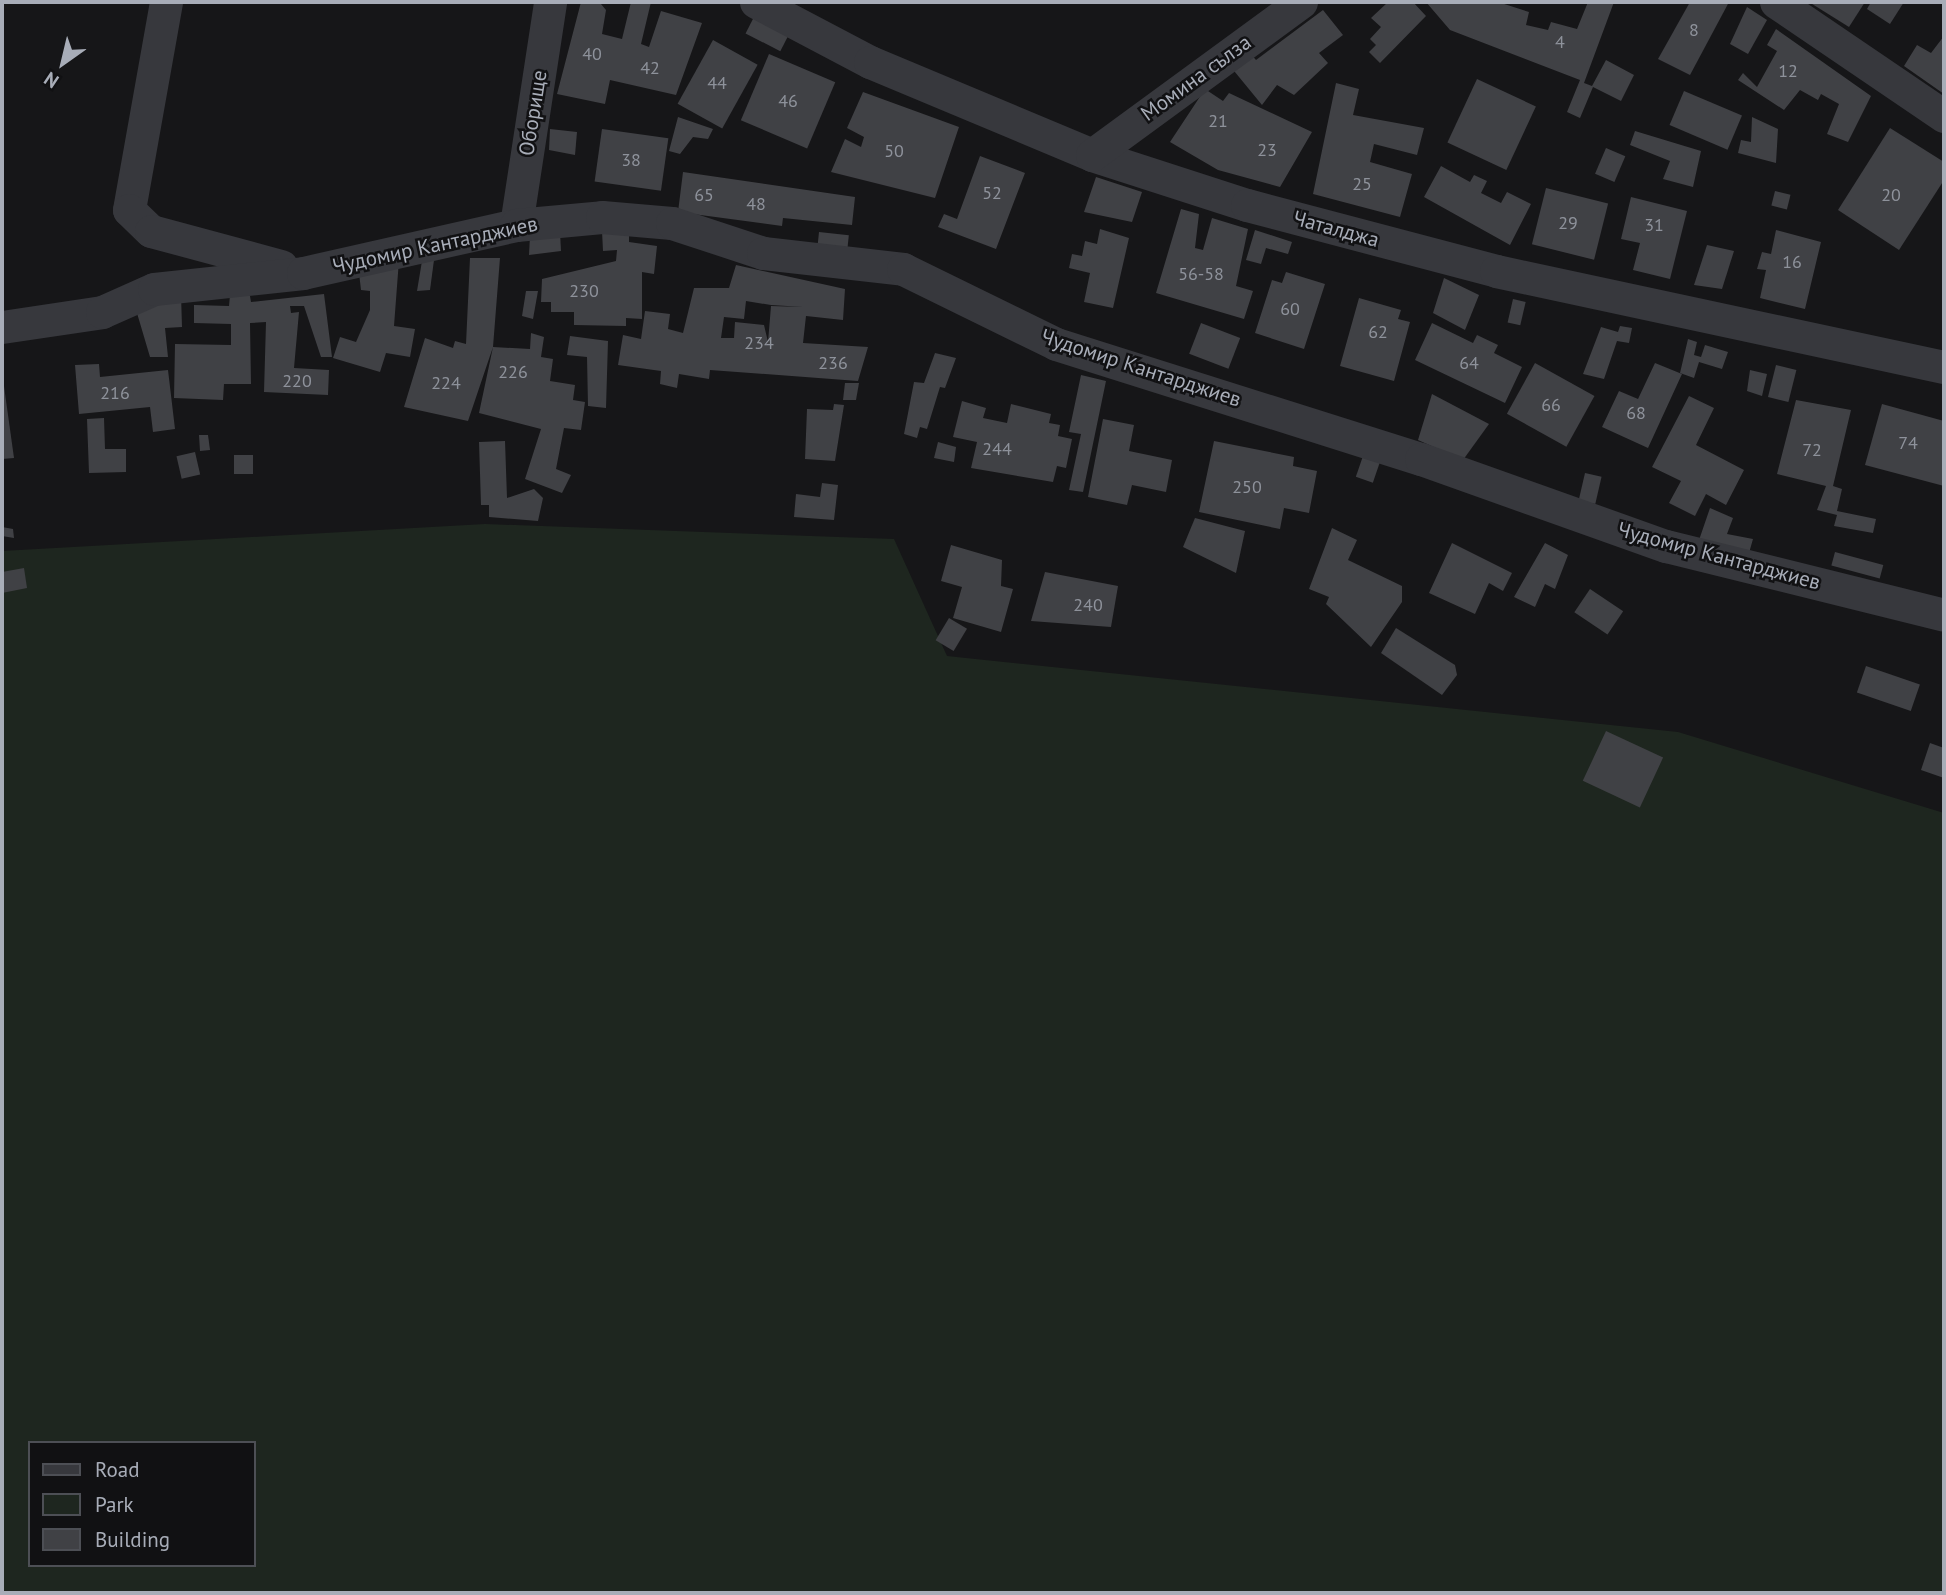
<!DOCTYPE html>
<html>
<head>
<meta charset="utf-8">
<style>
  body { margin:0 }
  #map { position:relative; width:1946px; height:1595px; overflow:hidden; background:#161618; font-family:"PT Sans",sans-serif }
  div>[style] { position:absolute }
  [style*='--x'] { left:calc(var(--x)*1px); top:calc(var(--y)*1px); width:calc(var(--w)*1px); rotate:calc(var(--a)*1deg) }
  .green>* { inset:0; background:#1e261f }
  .building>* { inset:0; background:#404145; transform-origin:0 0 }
  .street>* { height:33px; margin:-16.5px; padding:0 16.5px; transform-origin:16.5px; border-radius:16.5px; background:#37383d }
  span { translate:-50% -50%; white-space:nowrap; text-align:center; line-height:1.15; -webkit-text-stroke:5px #111113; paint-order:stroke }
  .number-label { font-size:18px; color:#8e929b }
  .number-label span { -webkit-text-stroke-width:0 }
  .street-label { font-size:21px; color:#a8adb8 }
  .frame { position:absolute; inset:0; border:4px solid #a8adb8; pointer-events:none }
  .legend { position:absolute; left:28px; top:1441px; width:228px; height:126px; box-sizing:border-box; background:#111113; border:2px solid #4d4f55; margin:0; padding:9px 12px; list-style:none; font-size:21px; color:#a8adb8 }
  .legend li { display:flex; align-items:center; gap:14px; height:35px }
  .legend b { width:35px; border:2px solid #4d4f55 }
  .north { position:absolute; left:28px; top:28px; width:70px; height:70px; -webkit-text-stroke:5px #111113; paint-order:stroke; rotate:214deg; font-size:19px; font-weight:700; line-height:28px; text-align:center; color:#a8adb8 }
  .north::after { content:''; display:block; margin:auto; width:24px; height:32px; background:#a8adb8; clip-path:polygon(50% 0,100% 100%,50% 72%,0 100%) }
</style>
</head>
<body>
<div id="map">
  <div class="green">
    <i style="clip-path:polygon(evenodd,485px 524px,894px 539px,947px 656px,1678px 732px,1944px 813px,1944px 1593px,2px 1593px,2px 551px,485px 524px,30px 1443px,254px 1443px,254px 1565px,30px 1565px,30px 1443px)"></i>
  </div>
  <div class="building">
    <i style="clip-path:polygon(581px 2px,608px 2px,601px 4px,606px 10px,602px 34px,622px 39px,631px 2px,651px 2px,641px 44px,649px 47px,661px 11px,702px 23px,676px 95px,610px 80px,605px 104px,557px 94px)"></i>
    <i style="clip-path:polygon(1388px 2px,1413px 2px,1426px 16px,1380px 63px,1369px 52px,1376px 45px,1370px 39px,1381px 27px,1371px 18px)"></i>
    <i style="clip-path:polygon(1426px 2px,1498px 2px,1529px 12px,1526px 25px,1548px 30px,1551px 22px,1577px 29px,1588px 2px,1614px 2px,1584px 83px,1592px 86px,1606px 60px,1634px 75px,1621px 101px,1593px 87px,1580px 118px,1567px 112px,1580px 80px,1450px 30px)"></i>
    <i style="clip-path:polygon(1690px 2px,1729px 2px,1690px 75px,1658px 59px)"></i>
    <i style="clip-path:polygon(1809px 2px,1865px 2px,1849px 27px)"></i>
    <i style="clip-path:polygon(1871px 2px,1904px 2px,1890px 24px,1867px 9px)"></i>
    <i style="clip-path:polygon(1747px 7px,1767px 20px,1748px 54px,1730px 44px)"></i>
    <i style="clip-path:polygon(1323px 10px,1343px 35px,1319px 53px,1328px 63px,1294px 95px,1277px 85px,1262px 105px,1230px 66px,1249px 52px,1256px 60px)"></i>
    <i style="left:756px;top:13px;width:39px;height:23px;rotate:27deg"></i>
    <i style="clip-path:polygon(1776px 29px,1871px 96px,1848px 142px,1827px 134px,1839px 104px,1821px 94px,1818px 100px,1800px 90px,1784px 110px,1738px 80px,1743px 73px,1757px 87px,1777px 51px,1767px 45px)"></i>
    <i style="clip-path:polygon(1944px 36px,1944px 94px,1904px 66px,1917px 45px,1931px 53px)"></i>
    <i style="left:713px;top:40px;width:51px;height:73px;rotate:29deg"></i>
    <i style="left:769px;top:54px;width:72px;height:72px;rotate:23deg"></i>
    <i style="left:1477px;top:79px;width:65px;height:70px;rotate:25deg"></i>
    <i style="clip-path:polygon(1336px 83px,1359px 89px,1353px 115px,1424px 128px,1417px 155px,1374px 144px,1370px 162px,1412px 174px,1400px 217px,1313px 194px)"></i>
    <i style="clip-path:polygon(1205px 89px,1223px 101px,1229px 93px,1312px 132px,1280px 187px,1218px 170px,1170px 142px)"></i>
    <i style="left:1684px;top:91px;width:63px;height:37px;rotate:23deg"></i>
    <i style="clip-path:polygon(863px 92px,959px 127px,935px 198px,831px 172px,845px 139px,861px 147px,864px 137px,847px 128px)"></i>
    <i style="clip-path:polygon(678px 117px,713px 129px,708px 139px,693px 137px,680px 154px,669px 151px)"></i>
    <i style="clip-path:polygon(1752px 117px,1778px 129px,1776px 163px,1738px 153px,1741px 140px,1751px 142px)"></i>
    <i style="clip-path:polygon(1890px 128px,1944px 162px,1944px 180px,1899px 250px,1838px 210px)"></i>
    <i style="clip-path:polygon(550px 129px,577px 132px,575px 155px,549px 150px)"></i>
    <i style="left:602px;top:129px;width:67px;height:53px;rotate:8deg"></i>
    <i style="clip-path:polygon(1635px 131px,1701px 151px,1693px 187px,1663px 179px,1670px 161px,1630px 145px)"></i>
    <i style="left:1606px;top:148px;width:21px;height:28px;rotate:23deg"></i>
    <i style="clip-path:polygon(980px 156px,1025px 173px,996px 249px,938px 227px,944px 214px,957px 219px)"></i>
    <i style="clip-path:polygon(1441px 166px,1470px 182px,1474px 175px,1487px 181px,1481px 193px,1501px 203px,1507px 192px,1531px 204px,1510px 245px,1424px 197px)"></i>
    <i style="clip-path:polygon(683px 172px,855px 197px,852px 225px,783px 218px,782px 226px,678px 212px)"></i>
    <i style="clip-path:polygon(1096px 177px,1142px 192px,1132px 222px,1084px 212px)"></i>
    <i style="left:1546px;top:188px;width:64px;height:58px;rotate:14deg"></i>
    <i style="left:1775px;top:191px;width:16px;height:15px;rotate:14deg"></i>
    <i style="clip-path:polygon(1631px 197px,1687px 211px,1670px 279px,1633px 270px,1640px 243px,1621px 239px)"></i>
    <i style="clip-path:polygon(1181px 209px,1199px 214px,1195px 248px,1203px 250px,1212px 218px,1248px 229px,1236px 286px,1253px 291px,1244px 319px,1156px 293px)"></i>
    <i style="clip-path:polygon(629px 229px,629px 242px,657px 246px,654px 274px,642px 272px,642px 319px,626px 318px,626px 326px,574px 325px,574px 312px,551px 312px,551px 302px,541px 302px,542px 279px,616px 261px,617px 250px,603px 251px,602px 231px)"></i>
    <i style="clip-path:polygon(1100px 229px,1129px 238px,1113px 308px,1084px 302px,1090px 273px,1069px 268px,1072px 254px,1082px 256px,1085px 241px,1097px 244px)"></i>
    <i style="clip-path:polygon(1255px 230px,1292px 242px,1288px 254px,1266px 248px,1261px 264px,1246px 260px)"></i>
    <i style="clip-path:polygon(1776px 230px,1821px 242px,1805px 309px,1760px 298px,1766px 270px,1757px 269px,1762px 252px,1771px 254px)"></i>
    <i style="clip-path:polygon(560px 232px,561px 251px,529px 255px,530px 236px)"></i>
    <i style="left:819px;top:232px;width:30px;height:20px;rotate:6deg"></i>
    <i style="clip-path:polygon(1707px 245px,1734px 251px,1722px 289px,1694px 285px)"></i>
    <i style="clip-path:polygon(470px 258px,500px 258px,493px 347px,530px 349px,531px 333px,544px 337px,541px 357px,553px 359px,550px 381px,575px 385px,573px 400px,585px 402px,581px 430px,564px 428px,556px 469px,571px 475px,562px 493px,525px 479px,541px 429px,479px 413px,493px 347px,468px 421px,404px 407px,425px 338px,453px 348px,455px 341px,466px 344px)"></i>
    <i style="clip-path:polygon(399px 260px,394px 326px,415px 329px,410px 357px,386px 353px,380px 372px,333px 358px,340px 337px,356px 342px,370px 310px,370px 291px,361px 290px,358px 264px)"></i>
    <i style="clip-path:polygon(434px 260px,430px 290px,417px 291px,422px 261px)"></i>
    <i style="clip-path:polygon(evenodd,736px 265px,845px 289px,843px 320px,806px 316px,803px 343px,868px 347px,858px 381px,710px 370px,709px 379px,679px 374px,677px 388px,660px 384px,661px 371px,618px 365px,623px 335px,641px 339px,645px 311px,670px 314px,668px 329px,683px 333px,694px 288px,729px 288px,736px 265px,746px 301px,771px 305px,803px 307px,771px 306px,768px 342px,764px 325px,735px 322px,734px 338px,721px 338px,724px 317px,744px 319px,746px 301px)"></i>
    <i style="clip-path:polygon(1286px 272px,1325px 284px,1304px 349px,1255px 333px,1272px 280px,1282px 283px)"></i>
    <i style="clip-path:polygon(1444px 278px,1479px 295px,1465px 330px,1433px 313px)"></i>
    <i style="clip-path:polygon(526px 291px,538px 291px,533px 319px,522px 316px)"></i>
    <i style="clip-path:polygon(181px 294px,182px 327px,165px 328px,168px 357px,150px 357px,134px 303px)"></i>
    <i style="clip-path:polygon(324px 294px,332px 357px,321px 357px,304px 306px,290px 306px,291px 313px,299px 312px,294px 368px,329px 370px,328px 395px,264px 392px,266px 322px,250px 323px,251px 384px,224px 384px,223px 400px,174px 398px,175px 344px,231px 345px,231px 324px,194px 323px,194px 305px,229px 306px,230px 295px,250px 296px,251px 302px)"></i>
    <i style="clip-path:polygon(1359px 298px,1401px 310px,1398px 319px,1410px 322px,1394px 381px,1340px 366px)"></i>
    <i style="left:1513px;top:299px;width:13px;height:24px;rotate:13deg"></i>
    <i style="left:1201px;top:323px;width:42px;height:33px;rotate:21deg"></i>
    <i style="clip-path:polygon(1432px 323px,1473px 343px,1477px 335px,1498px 345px,1494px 353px,1522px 367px,1505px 403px,1415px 360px)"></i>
    <i style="clip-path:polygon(1620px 326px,1632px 328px,1629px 343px,1617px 341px,1604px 379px,1583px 374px,1601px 327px,1618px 332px)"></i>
    <i style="clip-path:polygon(570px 336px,608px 341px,606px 408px,588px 406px,587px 357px,567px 355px)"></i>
    <i style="clip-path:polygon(1688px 339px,1697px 342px,1694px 355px,1701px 357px,1705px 345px,1728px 352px,1722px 369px,1699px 362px,1694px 378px,1680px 373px)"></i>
    <i style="clip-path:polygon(935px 353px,956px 358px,945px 388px,940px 387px,927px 429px,920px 427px,917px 438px,904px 434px,914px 382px,924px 383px)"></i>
    <i style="left:1535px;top:363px;width:68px;height:58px;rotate:29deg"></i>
    <i style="clip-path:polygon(1655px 363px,1682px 374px,1648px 448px,1602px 427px,1619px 391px,1638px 399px)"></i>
    <i style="clip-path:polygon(99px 364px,100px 377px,168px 370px,175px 429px,153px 432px,150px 407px,79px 414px,75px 365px)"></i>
    <i style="left:1776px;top:365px;width:21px;height:33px;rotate:14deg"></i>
    <i style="clip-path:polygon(1750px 370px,1767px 374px,1762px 396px,1747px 391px)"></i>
    <i style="clip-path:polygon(1081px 375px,1106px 381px,1083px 492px,1069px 490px,1081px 434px,1069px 432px)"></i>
    <i style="clip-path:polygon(3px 379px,14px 458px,2px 459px)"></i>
    <i style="clip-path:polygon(845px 383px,859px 383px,856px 400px,843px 400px)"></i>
    <i style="clip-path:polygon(1432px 394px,1489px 424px,1463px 460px,1418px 440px)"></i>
    <i style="clip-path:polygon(1689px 396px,1714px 408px,1696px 445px,1744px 470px,1726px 505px,1706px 494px,1695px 516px,1669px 503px,1681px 481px,1652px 467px)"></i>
    <i style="clip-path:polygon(1796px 400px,1851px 410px,1833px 486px,1842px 489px,1837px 511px,1876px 519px,1873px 533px,1834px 526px,1837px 515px,1817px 510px,1826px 486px,1777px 474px)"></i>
    <i style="clip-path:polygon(962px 401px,986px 408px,983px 418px,1007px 423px,1011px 404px,1051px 414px,1049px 423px,1060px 425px,1058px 436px,1072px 439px,1066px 468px,1057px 466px,1053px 482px,971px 468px,977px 442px,953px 437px)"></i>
    <i style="clip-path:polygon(834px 404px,844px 405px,835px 461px,805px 459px,807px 409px,833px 410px)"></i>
    <i style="clip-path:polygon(1882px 404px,1944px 421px,1944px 486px,1865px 465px)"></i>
    <i style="clip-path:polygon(104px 418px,105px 449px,126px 449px,126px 472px,89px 473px,87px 419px)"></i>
    <i style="clip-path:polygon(1103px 419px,1134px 425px,1129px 451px,1172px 460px,1166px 492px,1132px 485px,1127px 505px,1088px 497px)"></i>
    <i style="clip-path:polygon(199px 435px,208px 435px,210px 450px,200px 451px)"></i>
    <i style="clip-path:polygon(505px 441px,507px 498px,534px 489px,543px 498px,538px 521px,489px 517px,489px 505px,481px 505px,479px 442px)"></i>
    <i style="clip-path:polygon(1214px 441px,1294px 457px,1293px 466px,1317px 471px,1309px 513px,1284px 508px,1280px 529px,1199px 512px)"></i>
    <i style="clip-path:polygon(938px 442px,956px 447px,954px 462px,934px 458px)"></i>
    <i style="left:195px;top:452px;width:23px;height:19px;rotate:77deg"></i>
    <i style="left:234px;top:455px;width:19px;height:19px"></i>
    <i style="left:1363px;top:456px;width:18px;height:22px;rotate:19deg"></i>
    <i style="left:1585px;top:473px;width:17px;height:28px;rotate:13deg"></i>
    <i style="clip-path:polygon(822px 483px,838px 485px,834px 520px,794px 517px,796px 494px,820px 497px)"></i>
    <i style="clip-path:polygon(1710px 508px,1733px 518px,1727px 534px,1753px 539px,1749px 553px,1698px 543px)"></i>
    <i style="clip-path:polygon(1195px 518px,1245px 531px,1236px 573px,1183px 547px)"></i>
    <i style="clip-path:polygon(2px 527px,13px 529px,14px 538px,2px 536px)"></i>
    <i style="clip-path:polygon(1332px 528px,1357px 540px,1348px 560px,1402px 586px,1402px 602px,1371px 647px,1326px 604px,1329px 597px,1309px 589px)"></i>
    <i style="clip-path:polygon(1452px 543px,1512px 573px,1503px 591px,1489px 583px,1475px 614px,1429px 593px)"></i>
    <i style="clip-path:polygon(1545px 543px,1568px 555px,1555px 589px,1545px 584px,1535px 607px,1514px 597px)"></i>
    <i style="clip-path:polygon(951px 545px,1002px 560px,1001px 586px,1013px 589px,1001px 632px,953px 618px,962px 587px,941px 581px)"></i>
    <i style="left:1835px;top:552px;width:50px;height:14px;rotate:15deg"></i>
    <i style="clip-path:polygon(24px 568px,27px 588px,2px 593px,2px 572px)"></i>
    <i style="clip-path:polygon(1045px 572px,1118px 586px,1111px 627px,1031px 621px)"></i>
    <i style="left:1590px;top:589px;width:40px;height:28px;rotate:34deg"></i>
    <i style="left:949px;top:618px;width:21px;height:26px;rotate:31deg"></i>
    <i style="clip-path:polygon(1396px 628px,1455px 665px,1457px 675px,1442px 695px,1381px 653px)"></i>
    <i style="left:1866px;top:666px;width:57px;height:28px;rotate:19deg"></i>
    <i style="left:1606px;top:731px;width:63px;height:55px;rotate:25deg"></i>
    <i style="clip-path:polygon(1930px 743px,1944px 748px,1944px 778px,1921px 770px)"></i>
  </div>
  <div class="street">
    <i style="--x:166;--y:2;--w:211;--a:100.1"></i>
    <i style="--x:129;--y:210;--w:30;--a:44"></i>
    <i style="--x:151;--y:231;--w:135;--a:15.1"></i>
    <i style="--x:756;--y:2;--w:129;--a:27.8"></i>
    <i style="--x:870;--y:62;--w:241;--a:22.7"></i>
    <i style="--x:1092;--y:155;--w:163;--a:17.9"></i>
    <i style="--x:1247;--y:205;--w:258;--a:14.8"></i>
    <i style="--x:1496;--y:271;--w:458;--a:12.1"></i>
    <i style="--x:1776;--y:2;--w:203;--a:34.2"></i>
    <i style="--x:1092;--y:155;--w:259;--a:-36.2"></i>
    <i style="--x:516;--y:225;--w:226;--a:-81.3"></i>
    <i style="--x:2;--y:327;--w:101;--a:-8.5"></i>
    <i style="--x:102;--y:312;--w:57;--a:-23.9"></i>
    <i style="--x:154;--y:289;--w:150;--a:-6.1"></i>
    <i style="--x:303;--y:273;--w:218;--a:-12.7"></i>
    <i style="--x:516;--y:225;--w:86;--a:-5.3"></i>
    <i style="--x:602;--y:217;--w:70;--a:4.9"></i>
    <i style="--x:672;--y:223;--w:96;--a:18.2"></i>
    <i style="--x:763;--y:253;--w:141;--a:6.5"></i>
    <i style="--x:903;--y:269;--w:170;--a:26.1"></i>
    <i style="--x:1056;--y:344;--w:383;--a:17.5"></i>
    <i style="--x:1421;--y:459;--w:260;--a:19.6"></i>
    <i style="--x:1666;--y:546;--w:286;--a:13.9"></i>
  </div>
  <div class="number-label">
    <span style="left:1694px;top:30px">8</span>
    <span style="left:1560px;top:42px">4</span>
    <span style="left:592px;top:54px">40</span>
    <span style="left:650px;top:68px">42</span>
    <span style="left:1788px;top:71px">12</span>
    <span style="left:717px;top:83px">44</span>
    <span style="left:788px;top:101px">46</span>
    <span style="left:1218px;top:121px">21</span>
    <span style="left:1267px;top:150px">23</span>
    <span style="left:894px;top:151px">50</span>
    <span style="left:631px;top:160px">38</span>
    <span style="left:1362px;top:184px">25</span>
    <span style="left:992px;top:193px">52</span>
    <span style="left:704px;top:195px">65</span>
    <span style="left:1891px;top:195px">20</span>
    <span style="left:756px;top:204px">48</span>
    <span style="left:1568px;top:223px">29</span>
    <span style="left:1654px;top:225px">31</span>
    <span style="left:1792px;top:262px">16</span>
    <span style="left:1201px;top:274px">56-58</span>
    <span style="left:584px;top:291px">230</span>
    <span style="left:1290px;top:309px">60</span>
    <span style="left:1378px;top:332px">62</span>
    <span style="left:759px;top:343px">234</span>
    <span style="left:833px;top:363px">236</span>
    <span style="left:1469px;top:363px">64</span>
    <span style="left:513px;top:372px">226</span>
    <span style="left:297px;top:381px">220</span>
    <span style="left:446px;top:383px">224</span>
    <span style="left:115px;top:393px">216</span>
    <span style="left:1551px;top:405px">66</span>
    <span style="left:1636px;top:413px">68</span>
    <span style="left:1908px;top:443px">74</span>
    <span style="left:997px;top:449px">244</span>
    <span style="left:1812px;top:450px">72</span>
    <span style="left:1247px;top:487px">250</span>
    <span style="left:1088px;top:605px">240</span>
  </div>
  <div class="street-label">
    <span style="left:1196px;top:78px;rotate:-36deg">Момина сълза</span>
    <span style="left:533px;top:113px;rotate:-81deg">Оборище</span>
    <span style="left:1336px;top:229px;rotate:15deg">Чаталджа</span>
    <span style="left:435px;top:245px;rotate:-12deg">Чудомир Кантарджиев</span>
    <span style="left:1141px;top:368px;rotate:18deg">Чудомир Кантарджиев</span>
    <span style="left:1719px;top:556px;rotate:15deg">Чудомир Кантарджиев</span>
  </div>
  <div class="frame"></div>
  <ul class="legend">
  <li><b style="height:9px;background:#37383d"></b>Road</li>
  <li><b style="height:19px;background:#1e261f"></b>Park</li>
  <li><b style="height:19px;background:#404145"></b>Building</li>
  </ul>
  <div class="north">N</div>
</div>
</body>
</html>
